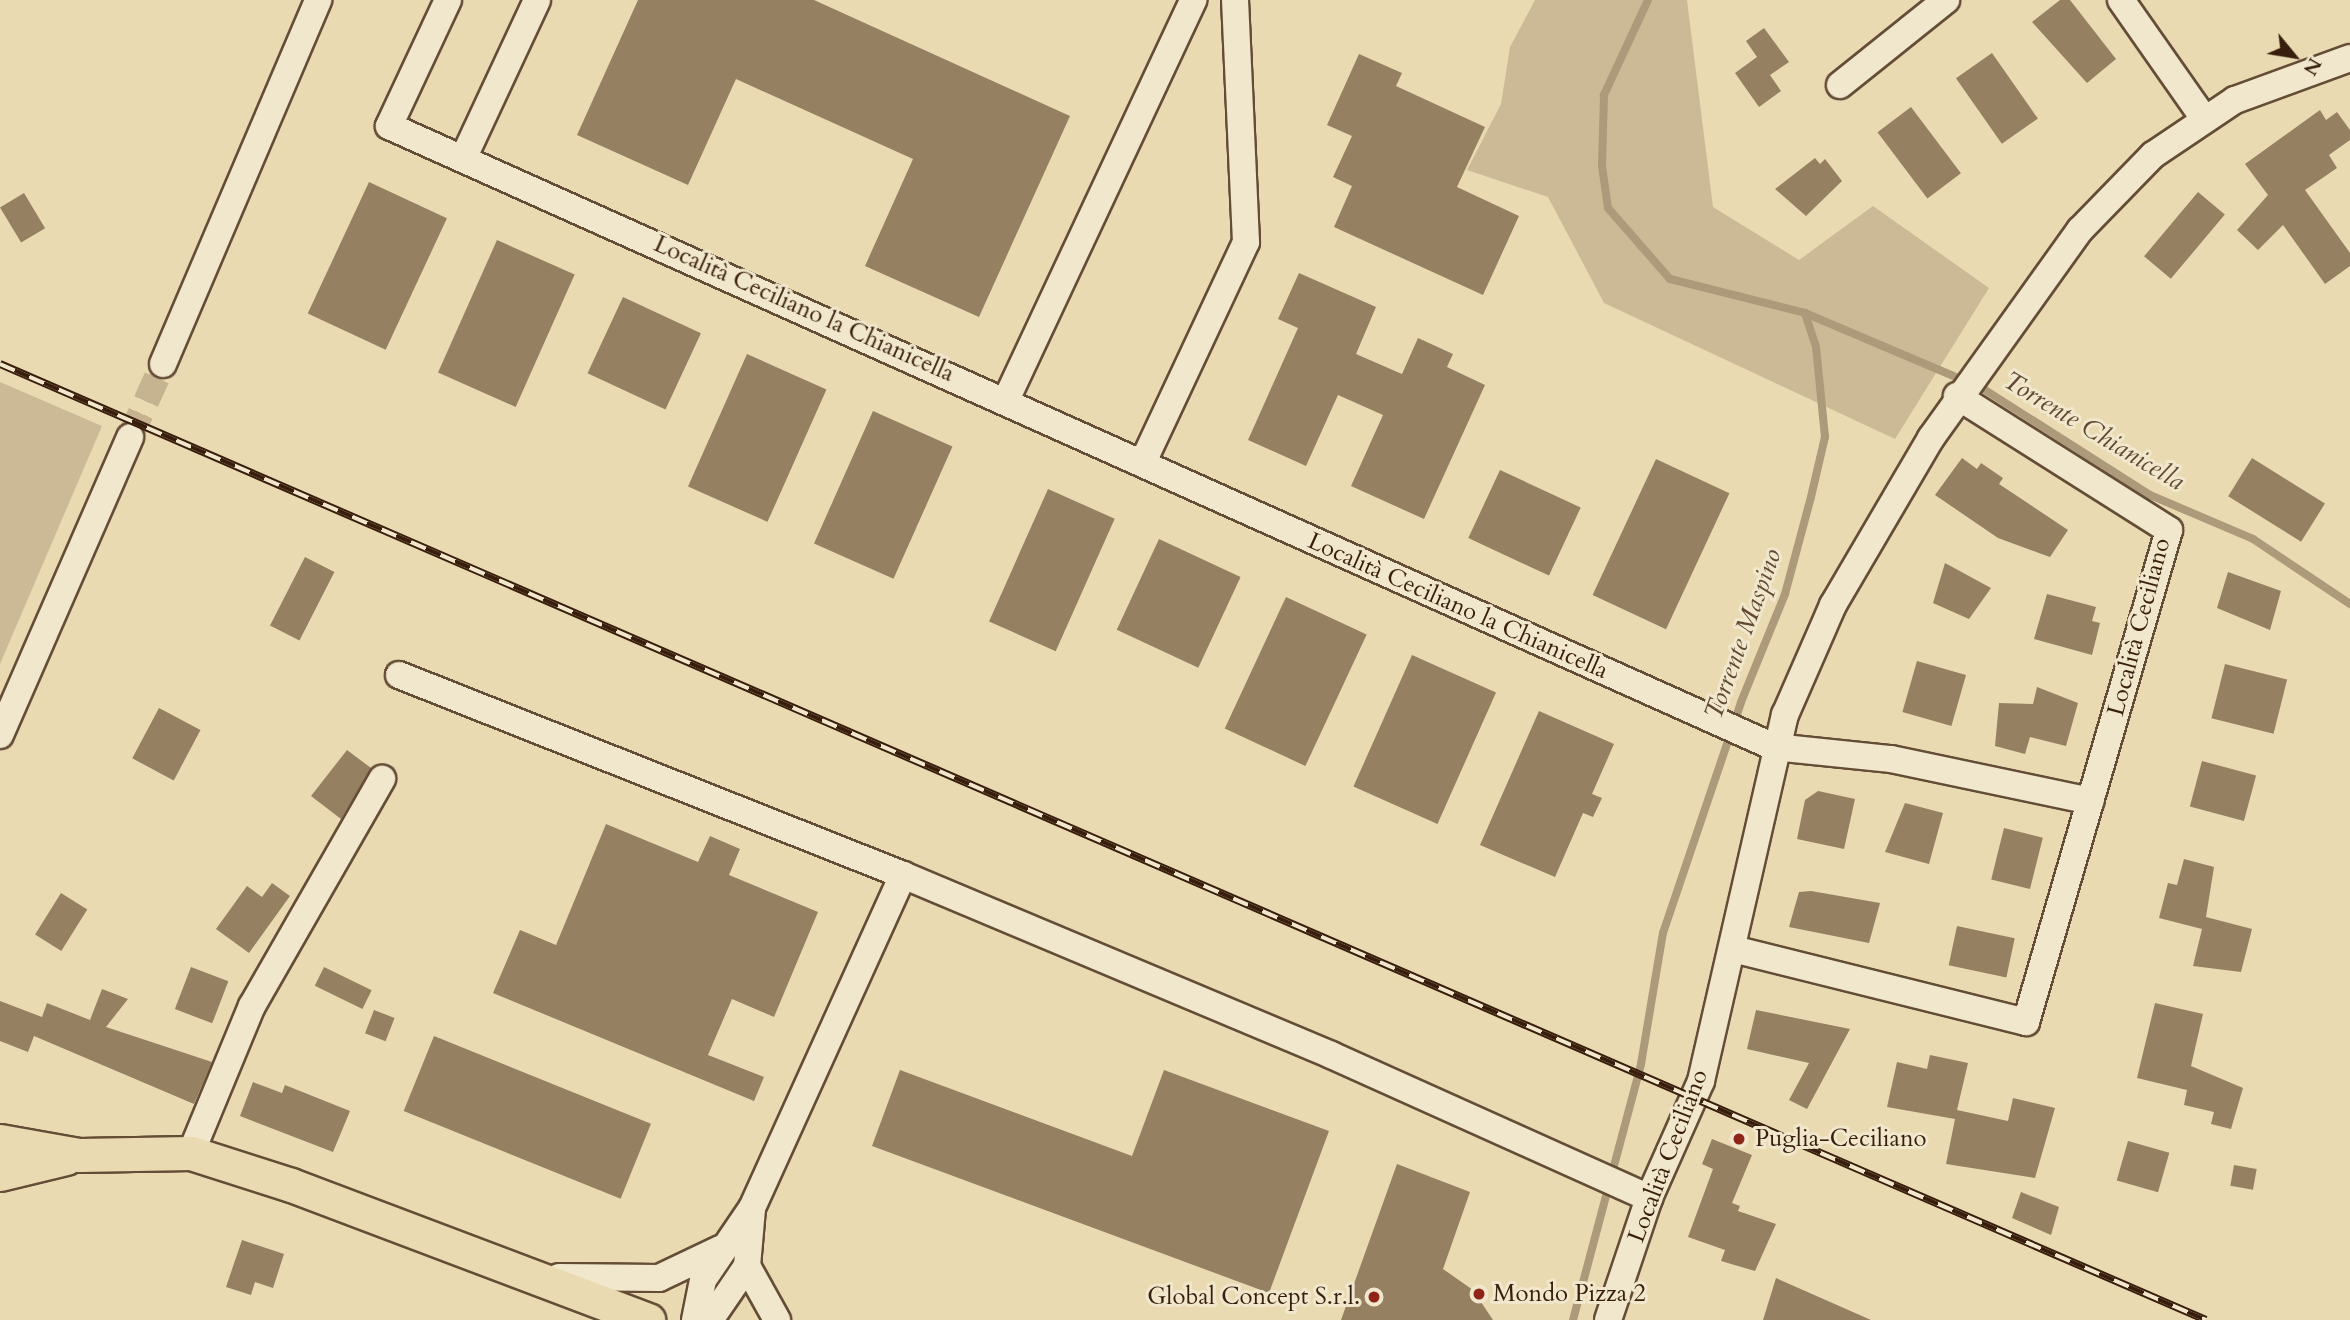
<!DOCTYPE html>
<html>
<head>
<meta charset="utf-8">
<style>
  body { margin:0 }
  #map { position:relative; width:2350px; height:1320px; overflow:hidden; background:#eadab2; font-family:Cardo,serif }
  div>[style] { position:absolute }
  [style*='--x'] { left:calc(var(--x)*1px); top:calc(var(--y)*1px); width:calc(var(--w)*1px); rotate:calc(var(--a)*1deg) }
  .green>* { inset:0; background:#ccba96 }
  .stream>* { height:8px; margin:-4px; padding:0 4px; transform-origin:4px; border-radius:4px; background:#ad9a7a }
  .building>* { inset:0; background:#958062; transform-origin:0 0 }
  .minor-tunnel>* { height:26px; margin-top:-13px; transform-origin:0; background:repeating-linear-gradient(90deg,#c6b491 0 26px,transparent 0 39px) }
  .roads { filter:drop-shadow(2px 0 #644d36) drop-shadow(-2px 0 #644d36) drop-shadow(0 2px #644d36) drop-shadow(0 -2px #644d36) }
  .minor>* { height:26px; margin:-13px; padding:0 13px; transform-origin:13px; border-radius:13px; background:#f1e7cd }
  .major>* { height:33px; margin:-16.5px; padding:0 16.5px; transform-origin:16.5px; border-radius:16.5px; background:#eadab2 }
  .rail>* { height:8px; margin-top:-4px; transform-origin:0; background:repeating-linear-gradient(90deg,#f1e7cd 0 16px,#381e0c 0 32px); box-sizing:border-box; border-block:2px solid #381e0c }
  .dots>* { width:19px; height:19px; translate:-50% -50%; box-sizing:border-box; border:4px solid #f1e7cd; border-radius:50% }
  span { translate:-50% -50%; white-space:nowrap; text-align:center; line-height:1.15; -webkit-text-stroke:6px #f1e7cd; paint-order:stroke }
  .street-label { font-size:24px; color:#381e0c }
  .poi-label { font-size:24px; color:#381e0c }
  .left { translate:0 -50%; text-align:left }
  .right { translate:-100% -50%; text-align:right }
  .water-label { font-size:26px; color:#614932; font-style:italic }
  .north { position:absolute; left:2259px; top:21px; width:70px; height:70px; -webkit-text-stroke:5px #f1e7cd; paint-order:stroke; rotate:120deg; font-size:19px; font-weight:700; line-height:28px; text-align:center; color:#381e0c }
  .north::after { content:''; display:block; margin:auto; width:24px; height:32px; background:#381e0c; clip-path:polygon(50% 0,100% 100%,50% 72%,0 100%) }
</style>
</head>
<body>
<div id="map">
  <div class="green">
    <i style="clip-path:polygon(1535px 0,1687px 0,1713px 207px,1799px 260px,1873px 206px,1989px 288px,1895px 439px,1604px 303px,1548px 197px,1467px 170px,1501px 104px,1510px 47px)"></i>
    <i style="clip-path:polygon(0 382px,102px 426px,0 664px)"></i>
  </div>
  <div class="stream">
    <i style="--x:1648;--y:0;--w:105;--a:114.9"></i>
    <i style="--x:1604;--y:95;--w:71;--a:91.6"></i>
    <i style="--x:1602;--y:166;--w:42;--a:81.9"></i>
    <i style="--x:1608;--y:208;--w:94;--a:48.9"></i>
    <i style="--x:1670;--y:279;--w:139;--a:14.1"></i>
    <i style="--x:1805;--y:313;--w:192;--a:23"></i>
    <i style="--x:1982;--y:388;--w:199;--a:32.5"></i>
    <i style="--x:2150;--y:495;--w:112;--a:23.1"></i>
    <i style="--x:2253;--y:539;--w:117;--a:33.8"></i>
    <i style="--x:1573;--y:1320;--w:265;--a:-75.1"></i>
    <i style="--x:1641;--y:1064;--w:133;--a:-80.5"></i>
    <i style="--x:1663;--y:933;--w:244;--a:-71.3"></i>
    <i style="--x:1741;--y:702;--w:117;--a:-67.8"></i>
    <i style="--x:1785;--y:594;--w:100;--a:-75"></i>
    <i style="--x:1811;--y:497;--w:62;--a:-76.9"></i>
    <i style="--x:1825;--y:437;--w:90;--a:-95.7"></i>
    <i style="--x:1816;--y:347;--w:36;--a:-108"></i>
  </div>
  <div class="building">
    <i style="clip-path:polygon(638px 0,814px 0,1070px 116px,979px 317px,865px 266px,913px 159px,736px 79px,688px 185px,577px 135px)"></i>
    <i style="clip-path:polygon(2060px 0,2070px 0,2116px 59px,2087px 83px,2032px 22px)"></i>
    <i style="clip-path:polygon(1764px 28px,1789px 62px,1770px 75px,1781px 91px,1759px 107px,1735px 73px,1757px 57px,1746px 41px)"></i>
    <i style="left:1992px;top:53px;width:80px;height:44px;rotate:55deg"></i>
    <i style="clip-path:polygon(1359px 54px,1402px 73px,1396px 86px,1485px 127px,1457px 187px,1519px 216px,1483px 295px,1334px 227px,1352px 186px,1333px 177px,1352px 136px,1327px 125px)"></i>
    <i style="left:1911px;top:107px;width:83px;height:42px;rotate:53deg"></i>
    <i style="clip-path:polygon(2320px 110px,2326px 120px,2337px 112px,2350px 130px,2350px 140px,2329px 155px,2337px 168px,2305px 190px,2350px 253px,2350px 266px,2325px 284px,2283px 225px,2258px 250px,2237px 230px,2268px 195px,2245px 164px)"></i>
    <i style="clip-path:polygon(1815px 158px,1820px 164px,1825px 159px,1842px 181px,1806px 216px,1775px 189px)"></i>
    <i style="left:369px;top:182px;width:86px;height:145px;rotate:25deg"></i>
    <i style="left:2198px;top:192px;width:35px;height:84px;rotate:40deg"></i>
    <i style="left:24px;top:193px;width:41px;height:28px;rotate:59deg"></i>
    <i style="left:497px;top:240px;width:85px;height:145px;rotate:24deg"></i>
    <i style="clip-path:polygon(1299px 273px,1376px 307px,1356px 354px,1402px 374px,1418px 338px,1453px 354px,1447px 367px,1485px 385px,1424px 519px,1351px 486px,1383px 415px,1338px 395px,1306px 466px,1248px 440px,1298px 328px,1278px 319px)"></i>
    <i style="left:623px;top:297px;width:86px;height:84px;rotate:25deg"></i>
    <i style="left:747px;top:354px;width:87px;height:145px;rotate:24deg"></i>
    <i style="left:873px;top:411px;width:87px;height:145px;rotate:24deg"></i>
    <i style="clip-path:polygon(1962px 458px,1977px 469px,1981px 463px,2003px 478px,1999px 484px,2068px 530px,2050px 557px,1998px 538px,1935px 495px)"></i>
    <i style="left:2252px;top:458px;width:86px;height:45px;rotate:32deg"></i>
    <i style="left:1656px;top:459px;width:81px;height:150px;rotate:25deg"></i>
    <i style="left:1500px;top:470px;width:89px;height:75px;rotate:25deg"></i>
    <i style="left:1048px;top:489px;width:73px;height:145px;rotate:24deg"></i>
    <i style="left:1159px;top:539px;width:90px;height:100px;rotate:25deg"></i>
    <i style="left:305px;top:557px;width:33px;height:77px;rotate:27deg"></i>
    <i style="clip-path:polygon(1945px 563px,1991px 588px,1969px 619px,1933px 603px)"></i>
    <i style="clip-path:polygon(2228px 572px,2281px 591px,2270px 630px,2217px 608px)"></i>
    <i style="clip-path:polygon(2047px 594px,2096px 607px,2092px 621px,2100px 623px,2092px 655px,2034px 639px)"></i>
    <i style="left:1286px;top:597px;width:89px;height:145px;rotate:25deg"></i>
    <i style="left:1412px;top:655px;width:92px;height:144px;rotate:24deg"></i>
    <i style="left:1917px;top:661px;width:51px;height:53px;rotate:16deg"></i>
    <i style="left:2225px;top:664px;width:64px;height:56px;rotate:14deg"></i>
    <i style="clip-path:polygon(2037px 687px,2078px 703px,2066px 746px,2030px 737px,2025px 754px,1995px 746px,1999px 703px,2033px 704px)"></i>
    <i style="left:159px;top:708px;width:47px;height:57px;rotate:28deg"></i>
    <i style="clip-path:polygon(1539px 711px,1614px 744px,1592px 794px,1602px 798px,1593px 817px,1583px 813px,1555px 877px,1480px 845px)"></i>
    <i style="clip-path:polygon(347px 750px,371px 768px,341px 819px,311px 796px)"></i>
    <i style="left:2202px;top:761px;width:56px;height:47px;rotate:15deg"></i>
    <i style="clip-path:polygon(1818px 791px,1855px 799px,1844px 849px,1797px 839px,1805px 800px)"></i>
    <i style="clip-path:polygon(1905px 803px,1943px 813px,1929px 864px,1885px 852px)"></i>
    <i style="clip-path:polygon(606px 824px,698px 862px,710px 836px,740px 849px,729px 875px,818px 912px,774px 1017px,732px 999px,708px 1055px,764px 1077px,754px 1101px,493px 993px,520px 930px,556px 945px)"></i>
    <i style="left:2004px;top:828px;width:40px;height:53px;rotate:14deg"></i>
    <i style="clip-path:polygon(2184px 859px,2214px 867px,2206px 917px,2252px 929px,2241px 972px,2193px 966px,2202px 929px,2159px 918px,2168px 883px,2177px 885px)"></i>
    <i style="clip-path:polygon(272px 883px,290px 896px,249px 953px,216px 929px,247px 886px,262px 897px)"></i>
    <i style="clip-path:polygon(1811px 891px,1880px 903px,1869px 943px,1789px 927px,1799px 892px)"></i>
    <i style="left:61px;top:893px;width:31px;height:49px;rotate:32deg"></i>
    <i style="left:1957px;top:926px;width:59px;height:40px;rotate:12deg"></i>
    <i style="left:191px;top:967px;width:40px;height:45px;rotate:21deg"></i>
    <i style="left:324px;top:967px;width:53px;height:21px;rotate:26deg"></i>
    <i style="clip-path:polygon(102px 989px,128px 999px,106px 1027px,212px 1062px,194px 1104px,34px 1036px,28px 1052px,0 1041px,0 1001px,42px 1017px,47px 1003px,90px 1020px)"></i>
    <i style="clip-path:polygon(2155px 1003px,2203px 1014px,2191px 1066px,2243px 1088px,2231px 1129px,2211px 1124px,2214px 1112px,2184px 1105px,2187px 1090px,2137px 1078px)"></i>
    <i style="left:374px;top:1010px;width:22px;height:25px;rotate:21deg"></i>
    <i style="clip-path:polygon(1756px 1010px,1850px 1029px,1807px 1109px,1789px 1100px,1809px 1063px,1747px 1049px)"></i>
    <i style="left:434px;top:1036px;width:234px;height:81px;rotate:22deg"></i>
    <i style="clip-path:polygon(1930px 1055px,1968px 1063px,1957px 1110px,2008px 1121px,2013px 1098px,2055px 1108px,2035px 1178px,1946px 1164px,1955px 1119px,1887px 1107px,1897px 1062px,1927px 1069px)"></i>
    <i style="clip-path:polygon(900px 1070px,1132px 1156px,1164px 1070px,1329px 1131px,1269px 1293px,872px 1146px)"></i>
    <i style="clip-path:polygon(253px 1082px,282px 1093px,285px 1085px,350px 1111px,333px 1152px,240px 1116px)"></i>
    <i style="clip-path:polygon(1712px 1139px,1752px 1155px,1732px 1203px,1740px 1206px,1738px 1211px,1776px 1224px,1755px 1271px,1721px 1261px,1725px 1250px,1688px 1237px,1713px 1169px,1702px 1164px)"></i>
    <i style="left:2128px;top:1141px;width:43px;height:41px;rotate:16deg"></i>
    <i style="clip-path:polygon(1397px 1164px,1470px 1192px,1443px 1269px,1473px 1290px,1493px 1320px,1341px 1320px)"></i>
    <i style="left:2234px;top:1165px;width:23px;height:21px;rotate:10deg"></i>
    <i style="clip-path:polygon(2021px 1192px,2059px 1207px,2051px 1235px,2012px 1218px)"></i>
    <i style="clip-path:polygon(242px 1240px,284px 1254px,273px 1288px,255px 1282px,251px 1295px,226px 1287px)"></i>
    <i style="clip-path:polygon(1776px 1278px,1871px 1320px,1763px 1320px)"></i>
  </div>
  <div class="minor-tunnel">
    <i style="--x:130;--y:437;--w:80;--a:-65.7"></i>
  </div>
  <div class="roads">
    <div class="minor">
      <i style="--x:448;--y:0;--w:139;--a:115.1"></i>
      <i style="--x:389;--y:126;--w:1518;--a:24.15"></i>
      <i style="--x:1774;--y:747;--w:118;--a:5.9"></i>
      <i style="--x:1891;--y:759;--w:204;--a:11.9"></i>
      <i style="--x:2121;--y:0;--w:143;--a:55"></i>
      <i style="--x:1840;--y:85;--w:136;--a:-38.7"></i>
      <i style="--x:463;--y:159;--w:175;--a:-65"></i>
      <i style="--x:163;--y:364;--w:396;--a:-66.9"></i>
      <i style="--x:1006;--y:400;--w:442;--a:-64.9"></i>
      <i style="--x:1143;--y:462;--w:243;--a:-64.9"></i>
      <i style="--x:1246;--y:242;--w:242;--a:-92.6"></i>
      <i style="--x:399;--y:675;--w:542;--a:21.64"></i>
      <i style="--x:0;--y:735;--w:325;--a:-66.4"></i>
      <i style="--x:1733;--y:949;--w:302;--a:14"></i>
      <i style="--x:2026;--y:1022;--w:512;--a:-73.79"></i>
      <i style="--x:2169;--y:530;--w:251;--a:-147.7"></i>
      <i style="--x:191;--y:1153;--w:159;--a:-67.5"></i>
      <i style="--x:252;--y:1006;--w:262;--a:-60.2"></i>
      <i style="--x:747;--y:1266;--w:62;--a:60.9"></i>
      <i style="--x:559;--y:1277;--w:100;--a:0.6"></i>
      <i style="--x:659;--y:1278;--w:68;--a:-25.4"></i>
      <i style="--x:695;--y:1320;--w:41;--a:-78.7"></i>
      <i style="--x:703;--y:1280;--w:87;--a:-55.8"></i>
      <i style="--x:752;--y:1208;--w:366;--a:-65.6"></i>
      <i style="--x:903;--y:875;--w:464;--a:22.8"></i>
      <i style="--x:1331;--y:1055;--w:349;--a:24.2"></i>
      <i style="--x:710;--y:1320;--w:65;--a:-55.6"></i>
      <i style="--x:747;--y:1266;--w:57;--a:-85"></i>
      <i style="--x:1608;--y:1320;--w:129;--a:-71.4"></i>
      <i style="--x:1649;--y:1198;--w:128;--a:-66"></i>
      <i style="--x:1701;--y:1081;--w:376;--a:-77.1"></i>
      <i style="--x:1785;--y:715;--w:120;--a:-66.4"></i>
      <i style="--x:1833;--y:605;--w:194;--a:-59.6"></i>
      <i style="--x:1931;--y:438;--w:256;--a:-54.4"></i>
      <i style="--x:2080;--y:230;--w:105;--a:-45.8"></i>
      <i style="--x:2153;--y:155;--w:99;--a:-33.9"></i>
      <i style="--x:2235;--y:100;--w:122;--a:-20.1"></i>
    </div>
    <div class="major">
      <i style="--x:0;--y:1141;--w:80;--a:10"></i>
      <i style="--x:79;--y:1155;--w:112;--a:-1"></i>
      <i style="--x:191;--y:1153;--w:105;--a:17.7"></i>
      <i style="--x:291;--y:1185;--w:382;--a:20.7"></i>
      <i style="--x:0;--y:1174;--w:68;--a:-13.6"></i>
    </div>
  </div>
  <div class="rail">
    <i style="--x:0;--y:364;--w:2404;--a:23.43"></i>
  </div>
  <div class="dots">
    <i style="left:1739px;top:1139px;background:#8f2418"></i>
    <i style="left:1479px;top:1294px;background:#8f2418"></i>
    <i style="left:1374px;top:1297px;background:#8f2418"></i>
  </div>
  <div class="street-label">
    <span style="left:804px;top:309px;rotate:24deg">Località Ceciliano la Chianicella</span>
    <span style="left:1458px;top:606px;rotate:24deg">Località Ceciliano la Chianicella</span>
    <span style="left:2139px;top:627px;rotate:-75deg">Località Ceciliano</span>
    <span style="left:1668px;top:1156px;rotate:-69deg">Località Ceciliano</span>
  </div>
  <div class="poi-label">
    <span class="left" style="left:1755px;top:1139px">Puglia-Ceciliano</span>
    <span class="left" style="left:1493px;top:1294px">Mondo Pizza 2</span>
    <span class="right" style="left:1360px;top:1297px">Global Concept S.r.l.</span>
  </div>
  <div class="water-label">
    <span style="left:2094px;top:431px;rotate:31deg">Torrente Chianicella</span>
    <span style="left:1743px;top:634px;rotate:-70deg">Torrente Maspino</span>
  </div>
  <div class="north">N</div>
</div>
</body>
</html>
